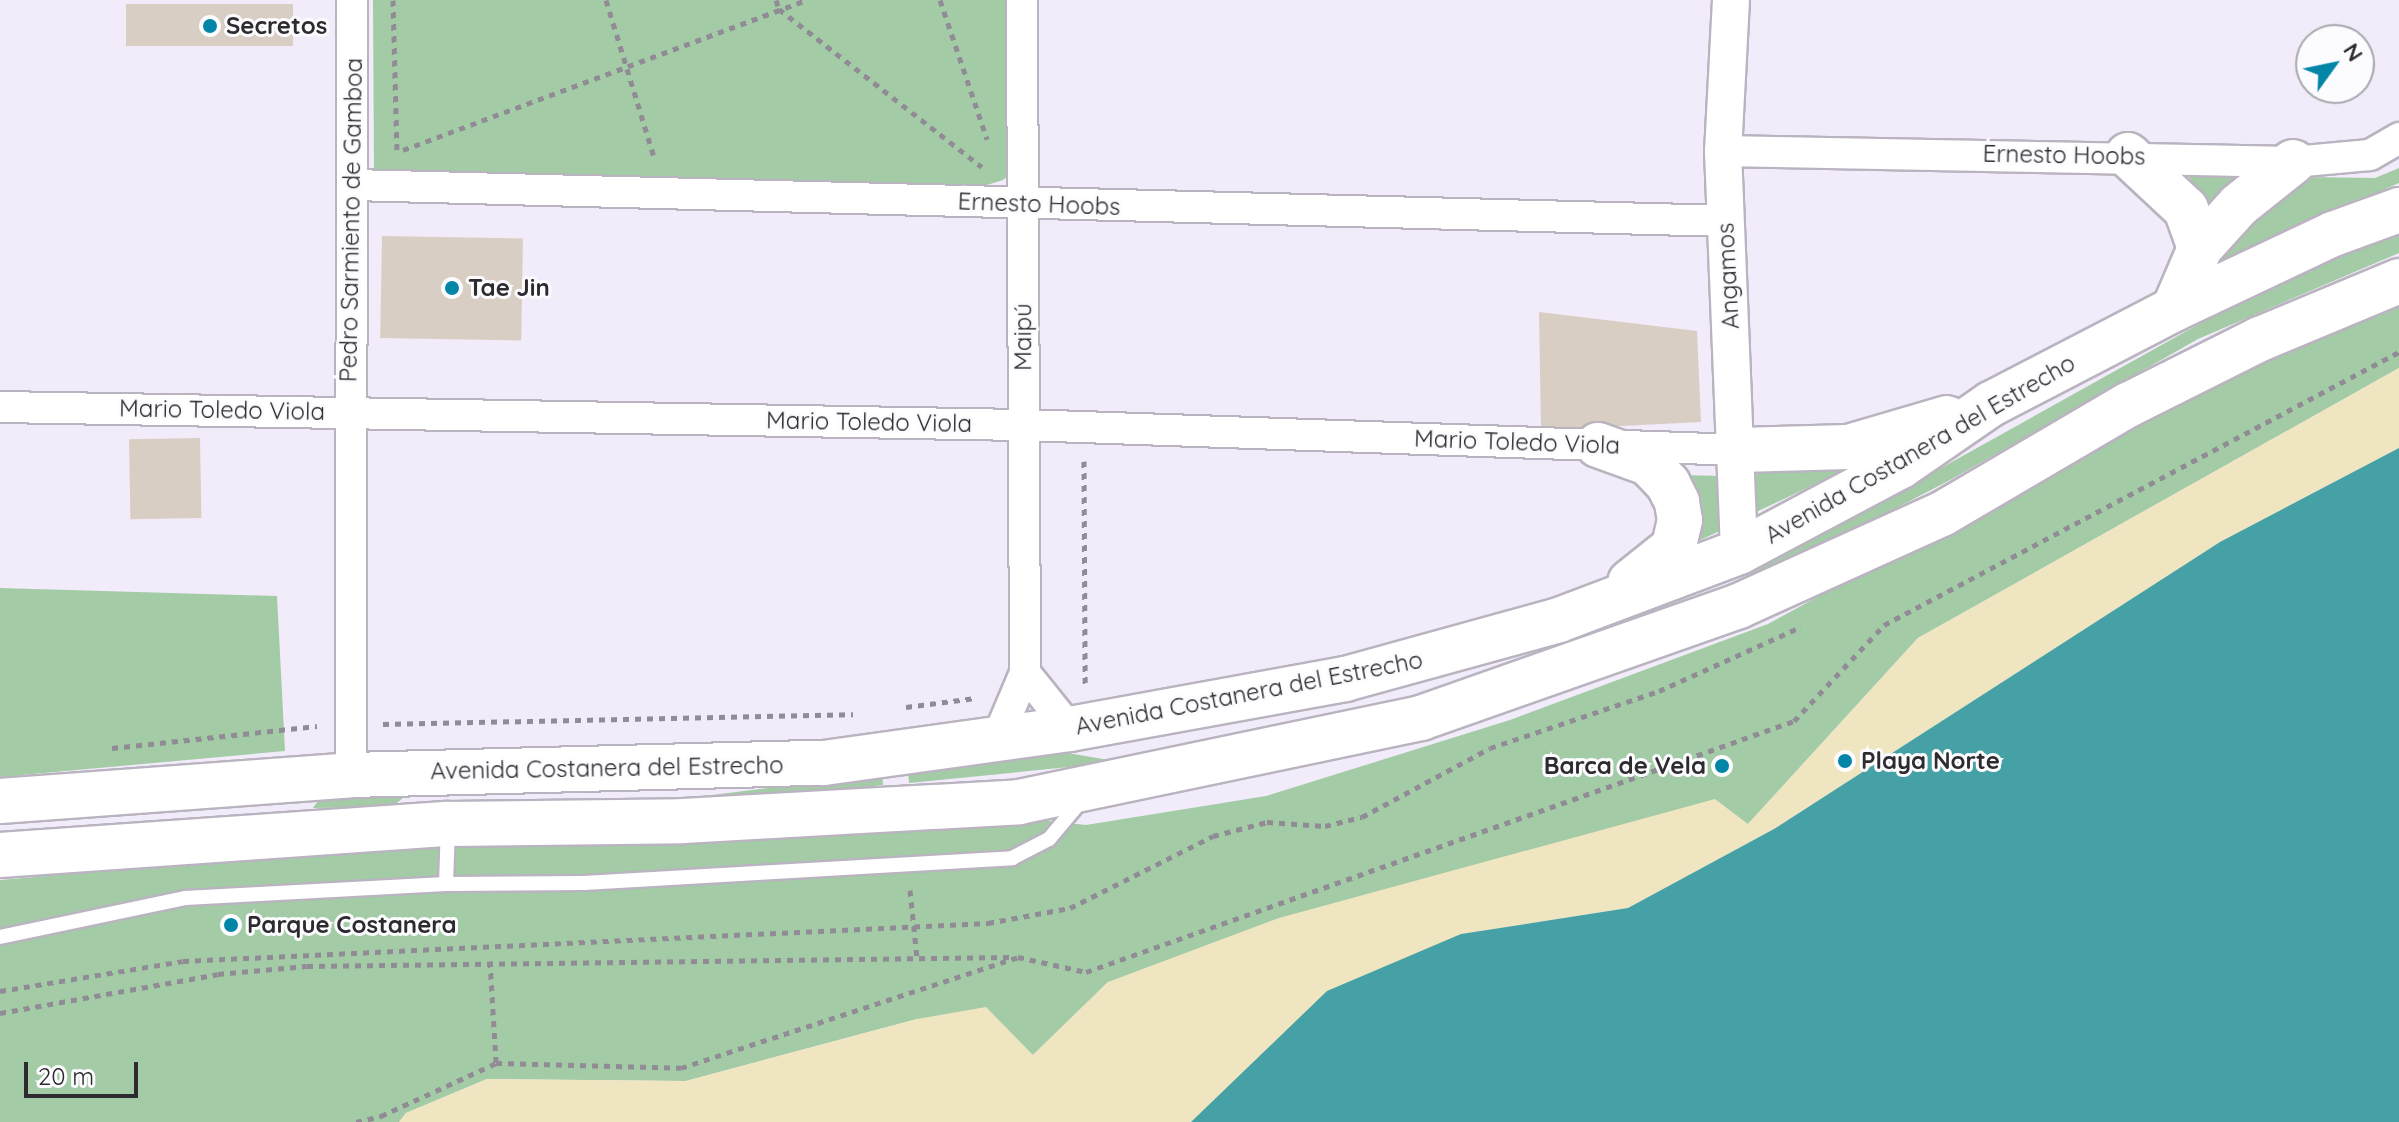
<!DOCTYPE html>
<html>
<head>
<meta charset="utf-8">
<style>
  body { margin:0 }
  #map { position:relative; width:2399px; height:1122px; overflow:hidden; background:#f2ebf9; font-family:Quicksand,sans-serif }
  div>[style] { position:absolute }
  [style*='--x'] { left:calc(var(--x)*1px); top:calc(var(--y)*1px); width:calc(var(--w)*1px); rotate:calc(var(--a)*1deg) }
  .green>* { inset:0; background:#a3cba6 }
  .sand>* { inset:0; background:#efe5c0 }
  .water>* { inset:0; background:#45a1a5 }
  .building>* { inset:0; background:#d9cec3; transform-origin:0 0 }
  .path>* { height:5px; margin-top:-2.5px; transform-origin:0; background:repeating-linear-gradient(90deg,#908b95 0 6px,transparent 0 12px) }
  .roads { filter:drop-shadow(2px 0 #bab3c0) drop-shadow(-2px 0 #bab3c0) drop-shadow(0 2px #bab3c0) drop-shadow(0 -2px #bab3c0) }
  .service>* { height:14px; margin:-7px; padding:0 7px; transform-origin:7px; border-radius:7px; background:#fff }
  .minor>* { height:30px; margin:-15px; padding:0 15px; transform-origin:15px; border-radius:15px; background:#fff }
  .tertiary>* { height:36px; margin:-18px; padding:0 18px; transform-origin:18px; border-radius:18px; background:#fff }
  .primary>* { height:44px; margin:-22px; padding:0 22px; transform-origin:22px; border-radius:22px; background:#fff }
  .dots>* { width:22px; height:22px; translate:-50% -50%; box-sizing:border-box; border:4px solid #fcfbfe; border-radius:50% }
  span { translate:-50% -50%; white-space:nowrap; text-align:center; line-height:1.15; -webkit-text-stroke:6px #fcfbfe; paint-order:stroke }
  .poi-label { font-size:24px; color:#2d2b30; font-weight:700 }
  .left { translate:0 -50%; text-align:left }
  .right { translate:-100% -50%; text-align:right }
  .street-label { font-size:24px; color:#2d2b30 }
  .north { position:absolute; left:2295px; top:24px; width:80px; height:80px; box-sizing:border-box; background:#fcfbfe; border:2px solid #a9a8ac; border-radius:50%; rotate:57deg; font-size:22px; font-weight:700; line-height:32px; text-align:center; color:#2d2b30 }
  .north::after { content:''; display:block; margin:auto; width:28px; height:36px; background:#0385a8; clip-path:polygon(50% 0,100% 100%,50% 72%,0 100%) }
  .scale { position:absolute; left:24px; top:1062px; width:114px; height:36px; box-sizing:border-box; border:4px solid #2d2b30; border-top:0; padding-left:10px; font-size:24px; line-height:28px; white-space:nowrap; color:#2d2b30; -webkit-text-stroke:6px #fcfbfe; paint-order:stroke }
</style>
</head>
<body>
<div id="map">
  <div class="green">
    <i style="clip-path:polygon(373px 0,1019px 0,1020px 166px,1003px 180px,974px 189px,374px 169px)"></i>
    <i style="clip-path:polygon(2399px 168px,2399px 183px,2215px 263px,2233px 225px,2307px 177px,2375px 178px)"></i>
    <i style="clip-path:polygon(2186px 172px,2246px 173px,2208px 209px)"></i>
    <i style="clip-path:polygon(2399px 229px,2399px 253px,2198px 339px,1950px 480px,1743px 588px,1758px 560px,1907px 487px,2253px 294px)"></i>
    <i style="clip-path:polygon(2399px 300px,2399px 368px,1918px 638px,1748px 824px,1108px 982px,1033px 1055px,917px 1019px,686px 1081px,487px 1079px,406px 1113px,399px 1122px,0 1122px,0 880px,395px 846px,1020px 818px,1086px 825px,1266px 796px,1510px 720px,1768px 624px,2174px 403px)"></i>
    <i style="clip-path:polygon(1757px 464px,1849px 468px,1754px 513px)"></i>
    <i style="clip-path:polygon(1682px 475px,1723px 476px,1724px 529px,1696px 542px)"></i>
    <i style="clip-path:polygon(0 588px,277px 596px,285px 751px,0 777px)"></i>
    <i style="clip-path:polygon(1062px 752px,1120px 762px,909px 783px,908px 769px)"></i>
    <i style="clip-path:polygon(882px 774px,883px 785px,725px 804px,664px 801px)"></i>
    <i style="clip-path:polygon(324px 792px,409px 793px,392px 807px,313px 808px)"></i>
  </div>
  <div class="sand">
    <i style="clip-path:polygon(2399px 368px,2399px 448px,2220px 542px,1774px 829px,1628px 908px,1461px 934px,1191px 1122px,399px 1122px,406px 1113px,487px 1079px,686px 1081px,917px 1019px,986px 1007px,1033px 1055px,1108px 982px,1279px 918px,1715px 799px,1748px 824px,1918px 638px)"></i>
  </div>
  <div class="water">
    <i style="clip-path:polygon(2399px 448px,2399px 1122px,1191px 1122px,1327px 991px,1461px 934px,1628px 908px,1774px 829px,2220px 542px)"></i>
  </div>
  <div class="building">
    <i style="left:126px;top:4px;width:167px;height:42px"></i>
    <i style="left:382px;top:236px;width:141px;height:102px;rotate:1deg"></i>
    <i style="clip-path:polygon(1539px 312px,1697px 331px,1701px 422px,1541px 430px)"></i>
    <i style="left:200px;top:438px;width:80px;height:71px;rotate:89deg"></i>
  </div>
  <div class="path">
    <i style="--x:393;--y:0;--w:152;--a:88.5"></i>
    <i style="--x:606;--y:0;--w:167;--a:73"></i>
    <i style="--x:776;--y:0;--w:9;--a:72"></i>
    <i style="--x:779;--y:9;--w:257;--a:37.9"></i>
    <i style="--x:940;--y:0;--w:147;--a:71.3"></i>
    <i style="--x:403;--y:150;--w:430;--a:-20.4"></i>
    <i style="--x:1084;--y:461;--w:223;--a:89.7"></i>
    <i style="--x:906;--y:707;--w:70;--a:-7.4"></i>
    <i style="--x:383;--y:724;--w:470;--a:-1.2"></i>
    <i style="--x:112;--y:748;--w:206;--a:-6.1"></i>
    <i style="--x:910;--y:890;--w:68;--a:84.1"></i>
    <i style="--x:490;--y:961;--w:102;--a:86.6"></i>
    <i style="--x:0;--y:991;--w:185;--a:-9.3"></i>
    <i style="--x:183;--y:961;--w:806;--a:-2.7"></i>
    <i style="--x:988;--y:923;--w:83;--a:-10.4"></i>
    <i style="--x:1070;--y:908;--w:160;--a:-26.7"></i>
    <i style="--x:1213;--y:836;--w:56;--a:-14.5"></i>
    <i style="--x:1267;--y:822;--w:58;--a:3.9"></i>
    <i style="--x:1325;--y:826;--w:38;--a:-14"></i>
    <i style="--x:1362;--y:817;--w:145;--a:-28.3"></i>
    <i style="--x:1490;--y:748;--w:178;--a:-18.6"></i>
    <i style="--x:1659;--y:691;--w:156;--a:-24.3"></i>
    <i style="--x:0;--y:1013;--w:221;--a:-10.1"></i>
    <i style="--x:218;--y:974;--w:89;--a:-5.1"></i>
    <i style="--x:307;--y:966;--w:704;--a:-0.73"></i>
    <i style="--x:356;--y:1122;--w:26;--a:-13"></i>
    <i style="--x:381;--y:1116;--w:127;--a:-24.7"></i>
    <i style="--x:496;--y:1063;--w:185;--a:1.5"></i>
    <i style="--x:681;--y:1068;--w:355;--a:-18.2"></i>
    <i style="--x:1018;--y:957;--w:70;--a:12.4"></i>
    <i style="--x:1086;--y:972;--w:751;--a:-19.52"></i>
    <i style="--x:1794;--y:721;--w:132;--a:-46.8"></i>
    <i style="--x:1884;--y:625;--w:583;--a:-27.93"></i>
  </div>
  <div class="roads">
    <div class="service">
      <i style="--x:446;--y:884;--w:56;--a:-88"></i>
      <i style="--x:0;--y:937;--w:189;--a:-11.9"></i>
      <i style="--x:185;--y:898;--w:261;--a:-3.1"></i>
      <i style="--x:446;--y:884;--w:138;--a:-0.4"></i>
      <i style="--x:584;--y:883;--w:429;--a:-3.3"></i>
      <i style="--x:1012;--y:858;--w:42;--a:-27.2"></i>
      <i style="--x:1049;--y:839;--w:48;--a:-50"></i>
    </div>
    <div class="minor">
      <i style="--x:1723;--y:151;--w:570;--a:1.11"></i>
      <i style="--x:2293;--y:162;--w:77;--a:-5.2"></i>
      <i style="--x:2370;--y:155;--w:34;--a:-30"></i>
      <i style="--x:353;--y:185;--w:1372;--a:1.5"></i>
      <i style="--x:0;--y:407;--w:1024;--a:1.01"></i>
      <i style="--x:1024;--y:425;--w:715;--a:2"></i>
      <i style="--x:1025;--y:673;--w:72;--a:51.2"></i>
      <i style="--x:997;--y:739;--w:72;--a:-67"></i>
      <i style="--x:1025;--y:673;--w:673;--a:-90.26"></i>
      <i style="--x:351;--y:775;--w:775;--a:-89.93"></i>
    </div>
    <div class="tertiary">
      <i style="--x:1731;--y:0;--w:151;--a:93"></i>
      <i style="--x:1723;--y:151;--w:401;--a:87.7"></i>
    </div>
    <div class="primary">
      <i style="--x:2128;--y:155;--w:79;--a:43"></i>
      <i style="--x:2186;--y:209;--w:41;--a:70.3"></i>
      <i style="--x:2174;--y:309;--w:66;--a:-66.9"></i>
      <i style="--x:2200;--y:248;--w:58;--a:-47.8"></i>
      <i style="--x:2239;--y:205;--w:69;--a:-38.5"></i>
      <i style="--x:1598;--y:445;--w:53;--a:19.8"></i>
      <i style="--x:1648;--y:463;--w:29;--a:46"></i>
      <i style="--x:1668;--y:484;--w:20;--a:63"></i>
      <i style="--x:1677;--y:502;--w:18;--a:81"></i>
      <i style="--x:1680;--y:520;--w:28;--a:103"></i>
      <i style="--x:1674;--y:547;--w:56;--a:141.5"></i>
      <i style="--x:1739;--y:450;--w:109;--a:-1.6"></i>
      <i style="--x:1848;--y:447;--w:103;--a:-16.3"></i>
      <i style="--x:0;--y:801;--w:352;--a:-4.2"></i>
      <i style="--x:351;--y:775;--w:473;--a:-1.5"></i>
      <i style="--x:824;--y:763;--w:248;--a:-7.9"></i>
      <i style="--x:1070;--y:729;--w:280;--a:-10.3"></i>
      <i style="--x:1345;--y:679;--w:222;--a:-15.4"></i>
      <i style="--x:1559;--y:620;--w:192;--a:-20.7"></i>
      <i style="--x:1739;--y:552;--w:183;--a:-28"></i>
      <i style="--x:1901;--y:466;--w:109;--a:-34.6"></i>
      <i style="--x:1991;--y:404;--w:206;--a:-27.4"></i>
      <i style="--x:2174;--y:309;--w:176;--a:-25.3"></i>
      <i style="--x:2333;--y:234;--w:70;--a:-20"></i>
      <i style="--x:0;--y:855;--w:449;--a:-4"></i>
      <i style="--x:448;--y:824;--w:235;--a:-0.7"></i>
      <i style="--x:683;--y:821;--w:337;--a:-3.2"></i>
      <i style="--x:1019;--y:802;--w:411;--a:-11.8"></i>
      <i style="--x:1421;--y:718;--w:337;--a:-19.4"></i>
      <i style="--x:1739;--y:606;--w:223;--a:-24.4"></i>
      <i style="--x:1942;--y:514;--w:216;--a:-30.4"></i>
      <i style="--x:2128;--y:405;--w:148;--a:-26.6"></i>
      <i style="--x:2260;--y:339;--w:151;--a:-22.6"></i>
    </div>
  </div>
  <div class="dots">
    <i style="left:210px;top:26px;background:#0385a8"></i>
    <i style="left:452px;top:288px;background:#0385a8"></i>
    <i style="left:1845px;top:761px;background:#0385a8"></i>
    <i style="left:1722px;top:766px;background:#0385a8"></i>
    <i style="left:231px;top:925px;background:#0385a8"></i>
  </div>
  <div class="poi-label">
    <span class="left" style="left:226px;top:26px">Secretos</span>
    <span class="left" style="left:468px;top:288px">Tae Jin</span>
    <span class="left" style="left:1861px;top:761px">Playa Norte</span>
    <span class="right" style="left:1706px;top:766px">Barca de Vela</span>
    <span class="left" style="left:247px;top:925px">Parque Costanera</span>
  </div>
  <div class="street-label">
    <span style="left:2064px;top:155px;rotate:1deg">Ernesto Hoobs</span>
    <span style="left:1039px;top:204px;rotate:2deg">Ernesto Hoobs</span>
    <span style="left:351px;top:220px;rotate:-89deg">Pedro Sarmiento de Gamboa</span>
    <span style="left:1728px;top:276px;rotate:-93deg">Angamos</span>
    <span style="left:1023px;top:337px;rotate:-90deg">Maipú</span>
    <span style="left:222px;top:410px;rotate:1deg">Mario Toledo Viola</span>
    <span style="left:869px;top:422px;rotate:1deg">Mario Toledo Viola</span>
    <span style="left:1517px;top:442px;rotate:2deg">Mario Toledo Viola</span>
    <span style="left:1920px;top:449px;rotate:-30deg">Avenida Costanera del Estrecho</span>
    <span style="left:1249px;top:693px;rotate:-11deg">Avenida Costanera del Estrecho</span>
    <span style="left:607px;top:768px;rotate:-1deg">Avenida Costanera del Estrecho</span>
  </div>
  <div class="north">N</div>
  <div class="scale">20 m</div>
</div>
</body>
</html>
